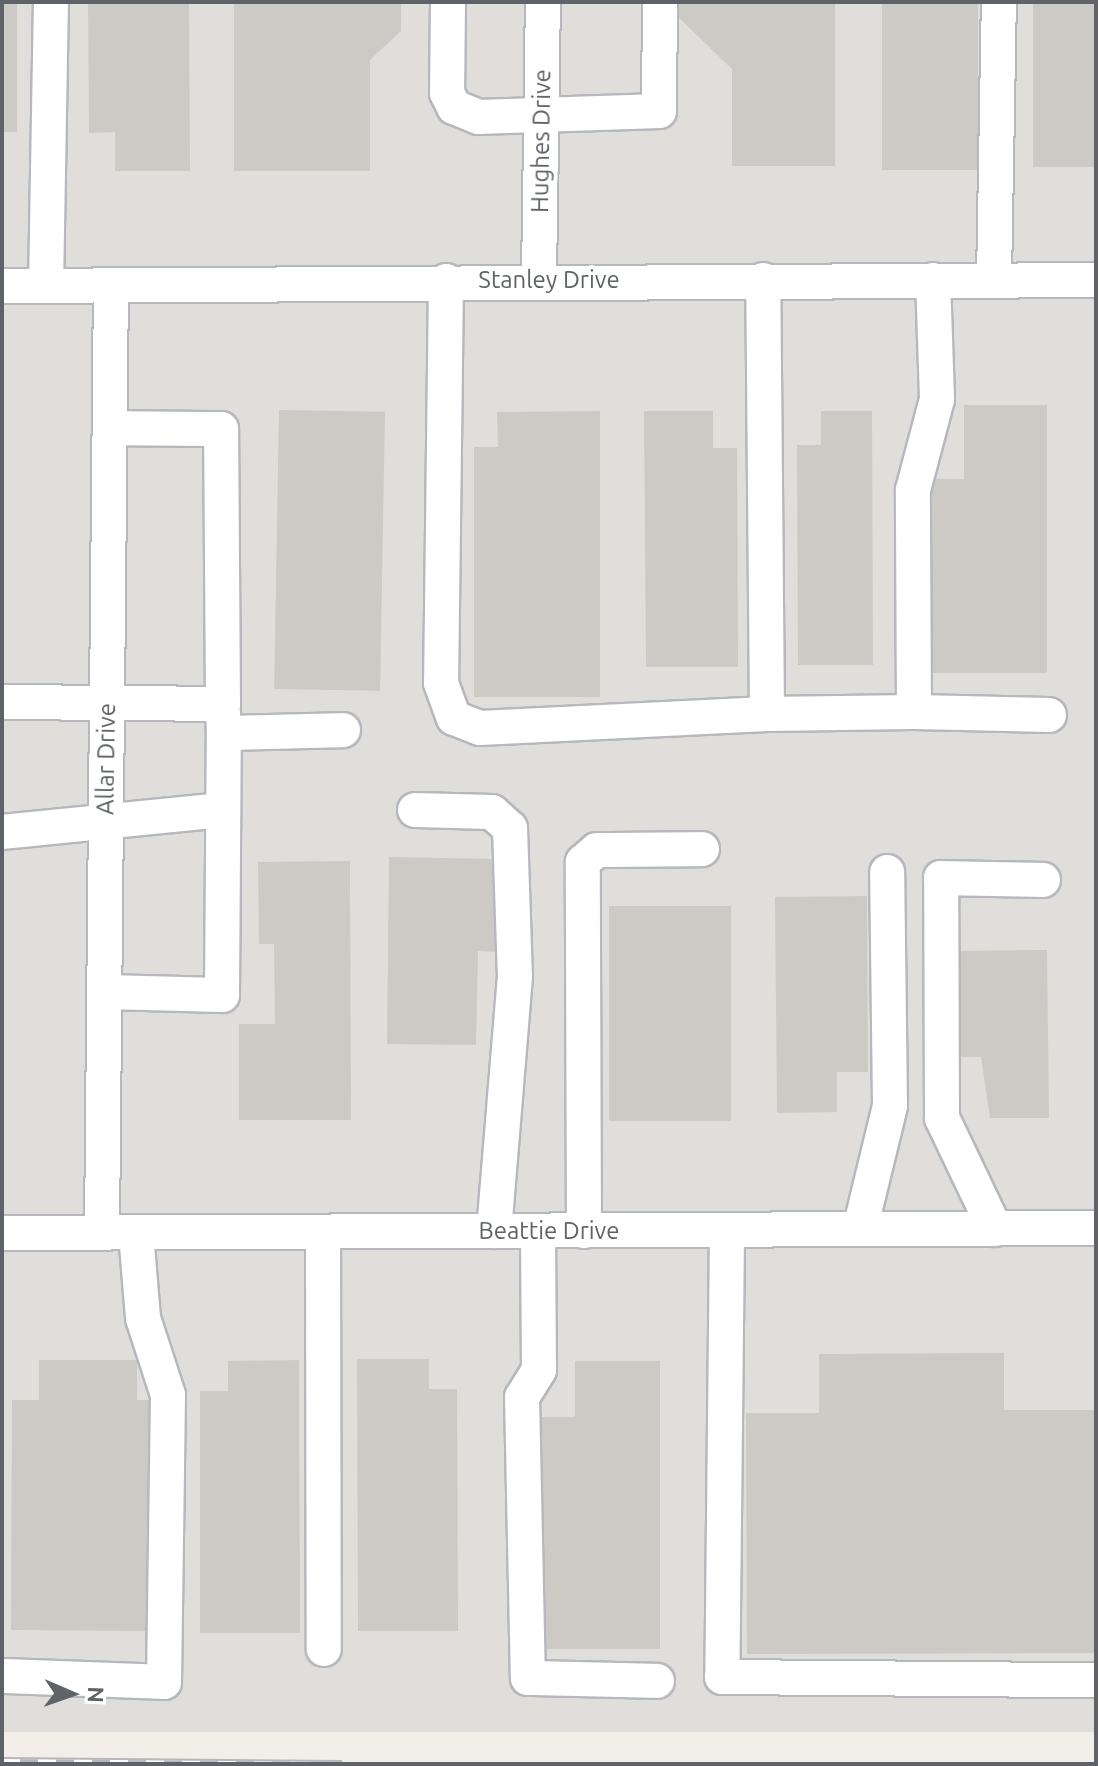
<!DOCTYPE html>
<html>
<head>
<meta charset="utf-8">
<style>
  body { margin:0 }
  #map { position:relative; width:1098px; height:1766px; overflow:hidden; background:#f1efe8; font-family:Ubuntu,sans-serif }
  div>[style] { position:absolute }
  [style*='--x'] { left:calc(var(--x)*1px); top:calc(var(--y)*1px); width:calc(var(--w)*1px); rotate:calc(var(--a)*1deg) }
  .industrial>* { inset:0; background:#e0deda; transform-origin:0 0 }
  .building>* { inset:0; background:#cccac5; transform-origin:0 0 }
  .roads { filter:drop-shadow(2px 0 #b5b8bc) drop-shadow(-2px 0 #b5b8bc) drop-shadow(0 2px #b5b8bc) drop-shadow(0 -2px #b5b8bc) }
  .minor>* { height:34px; margin:-17px; padding:0 17px; transform-origin:17px; border-radius:17px; background:#fff }
  .rail>* { height:9px; margin-top:-4.5px; transform-origin:0; background:repeating-linear-gradient(90deg,#fff 0 18px,#b6b7b8 0 36px); box-sizing:border-box; border-block:2px solid #b6b7b8 }
  span { translate:-50% -50%; white-space:nowrap; text-align:center; line-height:1.15; -webkit-text-stroke:8px #fff; paint-order:stroke }
  .street-label { font-size:24px; color:#5f6368 }
  .frame { position:absolute; inset:0; border:4px solid #5f6368; pointer-events:none }
  .north { position:absolute; left:32px; top:1654px; width:80px; height:80px; -webkit-text-stroke:6px #fff; paint-order:stroke; rotate:92deg; font-size:22px; font-weight:700; line-height:32px; text-align:center; color:#5f6368 }
  .north::after { content:''; display:block; margin:auto; width:28px; height:36px; background:#5f6368; clip-path:polygon(50% 0,100% 100%,50% 72%,0 100%) }
</style>
</head>
<body>
<div id="map">
  <div class="industrial">
    <i style="left:2px;top:2px;width:1094px;height:1730px"></i>
  </div>
  <div class="building">
    <i style="left:2px;top:2px;width:15px;height:130px"></i>
    <i style="clip-path:polygon(88px 2px,189px 2px,190px 171px,115px 171px,115px 132px,89px 133px)"></i>
    <i style="clip-path:polygon(234px 2px,401px 2px,401px 31px,370px 60px,370px 171px,234px 171px)"></i>
    <i style="clip-path:polygon(677px 2px,835px 2px,835px 166px,732px 166px,732px 69px,677px 16px)"></i>
    <i style="left:882px;top:2px;width:96px;height:168px"></i>
    <i style="left:1033px;top:2px;width:63px;height:165px"></i>
    <i style="clip-path:polygon(964px 405px,1047px 405px,1047px 673px,927px 673px,927px 479px,964px 479px)"></i>
    <i style="left:279px;top:410px;width:106px;height:279px;rotate:1deg"></i>
    <i style="clip-path:polygon(600px 411px,600px 697px,474px 697px,474px 447px,498px 447px,497px 412px)"></i>
    <i style="clip-path:polygon(644px 411px,713px 411px,713px 448px,737px 448px,738px 667px,646px 667px)"></i>
    <i style="clip-path:polygon(821px 411px,872px 411px,873px 665px,798px 665px,797px 445px,821px 445px)"></i>
    <i style="clip-path:polygon(389px 857px,498px 859px,497px 952px,478px 951px,476px 1045px,387px 1044px)"></i>
    <i style="clip-path:polygon(350px 861px,351px 1120px,239px 1120px,239px 1024px,275px 1024px,274px 944px,259px 944px,258px 862px)"></i>
    <i style="clip-path:polygon(867px 896px,868px 1072px,837px 1072px,837px 1112px,777px 1113px,775px 897px)"></i>
    <i style="left:731px;top:906px;width:215px;height:122px;rotate:90deg"></i>
    <i style="clip-path:polygon(1047px 950px,1049px 1118px,990px 1118px,981px 1057px,957px 1057px,956px 951px)"></i>
    <i style="clip-path:polygon(1004px 1353px,1004px 1410px,1096px 1410px,1096px 1653px,747px 1654px,746px 1413px,819px 1413px,819px 1354px)"></i>
    <i style="clip-path:polygon(357px 1359px,429px 1359px,429px 1389px,457px 1389px,458px 1631px,358px 1631px)"></i>
    <i style="clip-path:polygon(39px 1360px,137px 1360px,137px 1400px,150px 1400px,149px 1631px,11px 1630px,12px 1400px,39px 1400px)"></i>
    <i style="clip-path:polygon(299px 1360px,300px 1633px,200px 1633px,200px 1391px,228px 1391px,228px 1361px)"></i>
    <i style="clip-path:polygon(575px 1361px,660px 1361px,660px 1649px,543px 1649px,542px 1417px,575px 1417px)"></i>
  </div>
  <div class="roads">
    <div class="minor">
      <i style="--x:448;--y:2;--w:91;--a:90.6"></i>
      <i style="--x:447;--y:93;--w:16;--a:63"></i>
      <i style="--x:454;--y:107;--w:27;--a:22"></i>
      <i style="--x:479;--y:117;--w:180;--a:-1.9"></i>
      <i style="--x:659;--y:111;--w:109;--a:-89.5"></i>
      <i style="--x:539;--y:280;--w:278;--a:-89.2"></i>
      <i style="--x:994;--y:280;--w:278;--a:-89"></i>
      <i style="--x:446;--y:281;--w:402;--a:90.7"></i>
      <i style="--x:441;--y:683;--w:37;--a:70"></i>
      <i style="--x:454;--y:718;--w:28;--a:21"></i>
      <i style="--x:480;--y:728;--w:287;--a:-2.8"></i>
      <i style="--x:767;--y:714;--w:434;--a:-90.5"></i>
      <i style="--x:2;--y:286;--w:1094;--a:-0.31"></i>
      <i style="--x:46;--y:286;--w:284;--a:-89"></i>
      <i style="--x:2;--y:702;--w:221;--a:0.5"></i>
      <i style="--x:223;--y:704;--w:275;--a:-90.4"></i>
      <i style="--x:221;--y:429;--w:111;--a:-179.5"></i>
      <i style="--x:914;--y:712;--w:135;--a:1.3"></i>
      <i style="--x:223;--y:713;--w:20;--a:87"></i>
      <i style="--x:224;--y:733;--w:119;--a:-1.4"></i>
      <i style="--x:767;--y:714;--w:147;--a:-0.8"></i>
      <i style="--x:914;--y:712;--w:222;--a:-90.3"></i>
      <i style="--x:913;--y:490;--w:94;--a:-75.2"></i>
      <i style="--x:937;--y:399;--w:119;--a:-91.9"></i>
      <i style="--x:415;--y:810;--w:77;--a:1.5"></i>
      <i style="--x:492;--y:812;--w:24;--a:42"></i>
      <i style="--x:510;--y:828;--w:148;--a:88.1"></i>
      <i style="--x:515;--y:976;--w:256;--a:94.7"></i>
      <i style="--x:2;--y:832;--w:222;--a:-5.7"></i>
      <i style="--x:105;--y:992;--w:117;--a:1.5"></i>
      <i style="--x:222;--y:995;--w:262;--a:-89.6"></i>
      <i style="--x:860;--y:1229;--w:127;--a:-76.3"></i>
      <i style="--x:890;--y:1106;--w:234;--a:-90.7"></i>
      <i style="--x:995;--y:1229;--w:123;--a:-115.5"></i>
      <i style="--x:942;--y:1118;--w:240;--a:-90.2"></i>
      <i style="--x:941;--y:878;--w:102;--a:1.1"></i>
      <i style="--x:538;--y:1231;--w:139;--a:89.6"></i>
      <i style="--x:539;--y:1370;--w:32;--a:122"></i>
      <i style="--x:522;--y:1397;--w:281;--a:88.8"></i>
      <i style="--x:528;--y:1678;--w:129;--a:1.3"></i>
      <i style="--x:584;--y:1231;--w:369;--a:-90.2"></i>
      <i style="--x:583;--y:862;--w:18;--a:-41"></i>
      <i style="--x:597;--y:850;--w:105;--a:-0.5"></i>
      <i style="--x:727;--y:1231;--w:446;--a:90.6"></i>
      <i style="--x:722;--y:1677;--w:374;--a:0.5"></i>
      <i style="--x:323;--y:1232;--w:417;--a:89.9"></i>
      <i style="--x:2;--y:1233;--w:1094;--a:-0.26"></i>
      <i style="--x:102;--y:1233;--w:947;--a:-89.46"></i>
      <i style="--x:2;--y:1676;--w:162;--a:2.1"></i>
      <i style="--x:164;--y:1682;--w:287;--a:-89.2"></i>
      <i style="--x:168;--y:1395;--w:81;--a:-108"></i>
      <i style="--x:143;--y:1318;--w:85;--a:-94.7"></i>
    </div>
  </div>
  <div class="rail">
    <i style="--x:2;--y:1761;--w:340;--a:0.5"></i>
  </div>
  <div class="street-label">
    <span style="left:541px;top:141px;rotate:-89deg">Hughes Drive</span>
    <span style="left:549px;top:280px">Stanley Drive</span>
    <span style="left:106px;top:759px;rotate:-89deg">Allar Drive</span>
    <span style="left:549px;top:1231px">Beattie Drive</span>
  </div>
  <div class="frame"></div>
  <div class="north">N</div>
</div>
</body>
</html>
